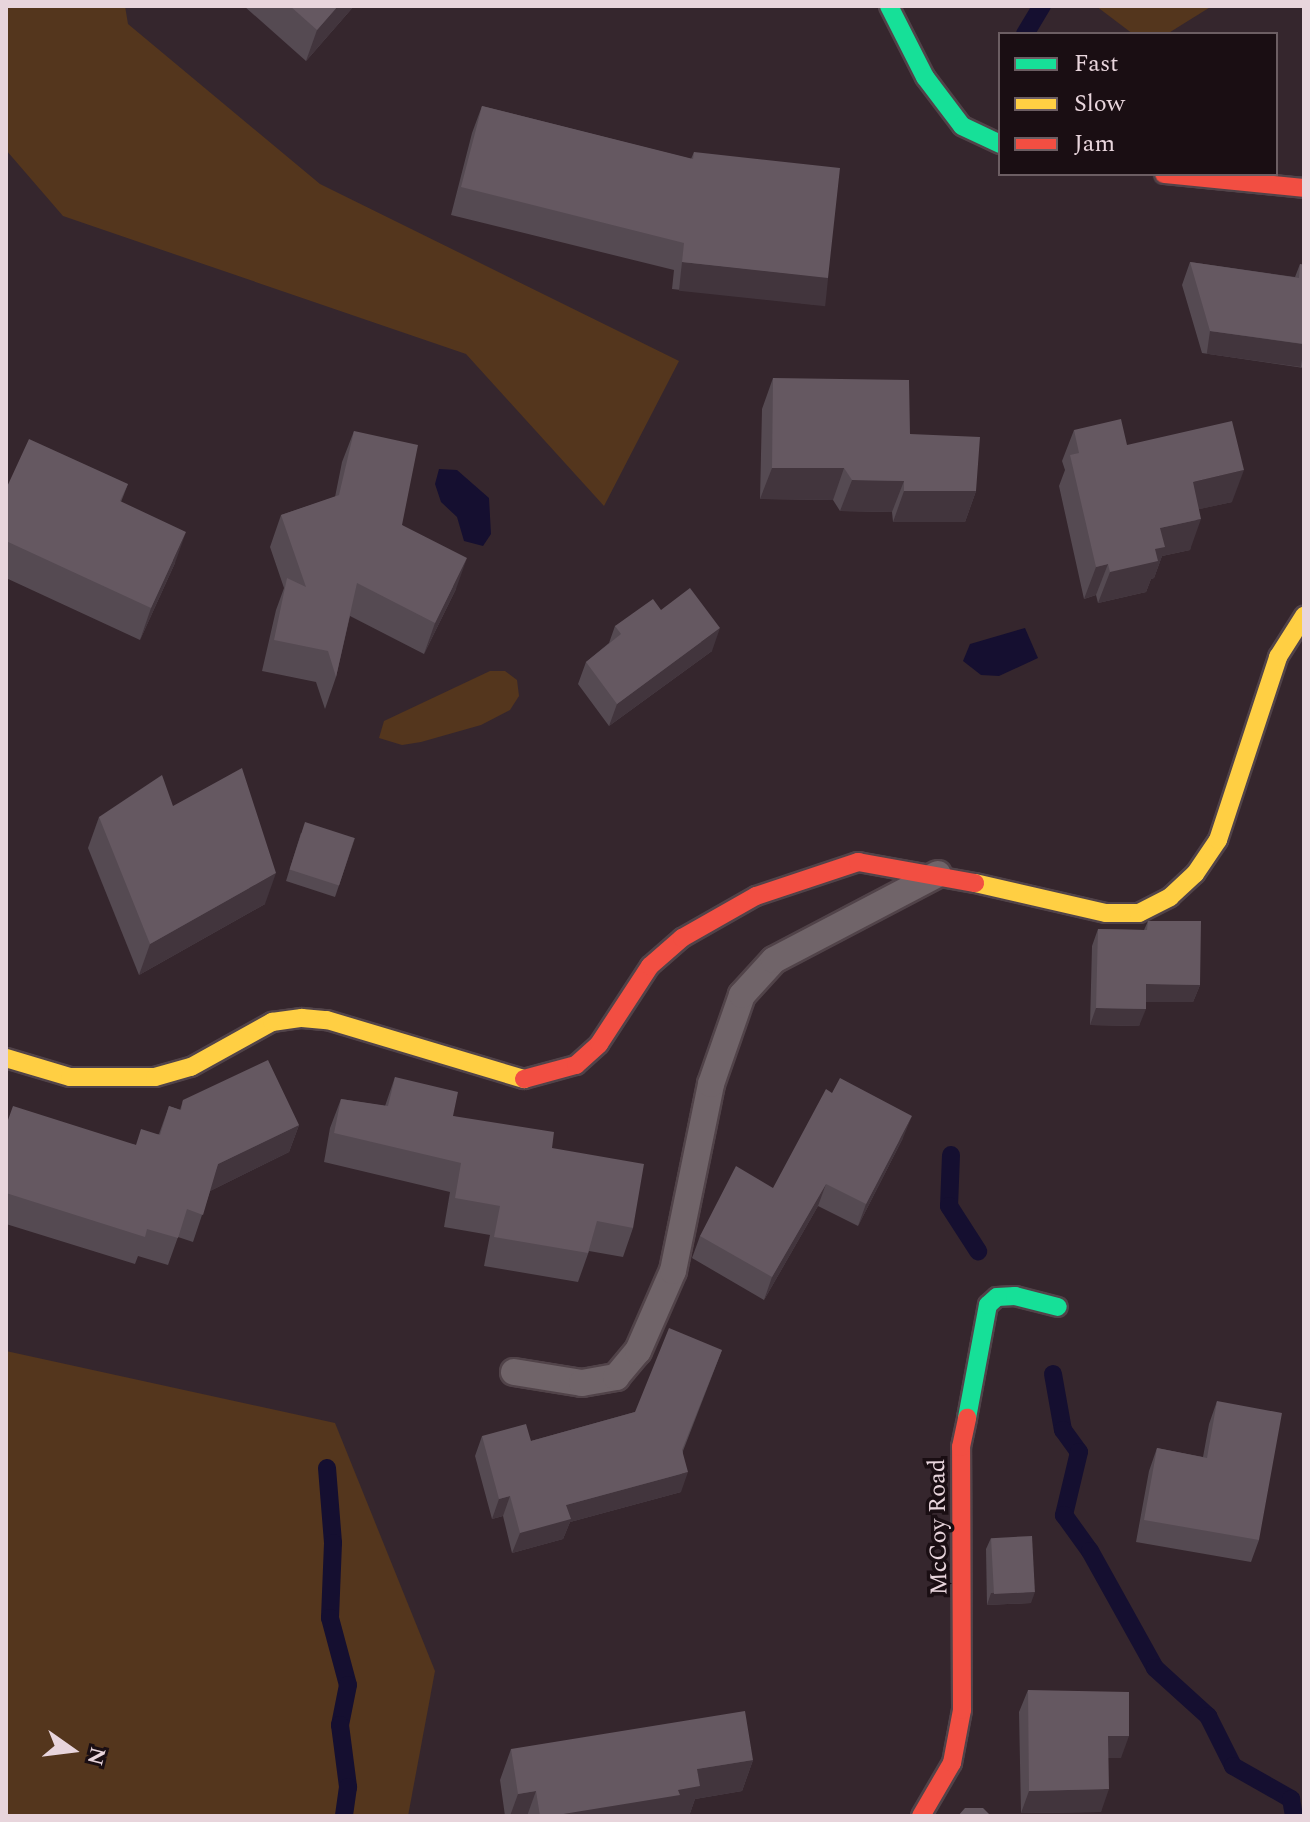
<!DOCTYPE html>
<html>
<head>
<meta charset="utf-8">
<style>
  body { margin:0 }
  #map { position:relative; width:1310px; height:1822px; overflow:hidden; background:#35262d; font-family:Spectral,serif }
  div>[style] { position:absolute }
  [style*='--x'] { left:calc(var(--x)*1px); top:calc(var(--y)*1px); width:calc(var(--w)*1px); rotate:calc(var(--a)*1deg) }
  .green>* { inset:0; background:#54361d }
  .water>* { inset:0; background:#150f30 }
  .stream>* { height:18px; margin:-9px; padding:0 9px; transform-origin:9px; border-radius:9px; background:#150f30 }
  .roads { filter:drop-shadow(2px 0 #514349) drop-shadow(-2px 0 #514349) drop-shadow(0 2px #514349) drop-shadow(0 -2px #514349) }
  .lane>* { height:26px; margin:-13px; padding:0 13px; transform-origin:13px; border-radius:13px; background:#706469 }
  .fast>* { height:18px; margin:-9px; padding:0 9px; transform-origin:9px; border-radius:9px; background:#16e098 }
  .slow>* { height:18px; margin:-9px; padding:0 9px; transform-origin:9px; border-radius:9px; background:#ffcf43 }
  .jam>* { height:18px; margin:-9px; padding:0 9px; transform-origin:9px; border-radius:9px; background:#f24e42 }
  .wall>* { inset:0; background:#554a52 }
  .shaded-wall>* { inset:0; background:#42353d; transform-origin:0 0 }
  .building>* { inset:0; background:#655861; transform-origin:0 0 }
  span { translate:-50% -50%; white-space:nowrap; text-align:center; line-height:1.15; -webkit-text-stroke:7px #1a0e13; paint-order:stroke }
  .street-label { font-size:24px; color:#e8d5dc }
  .frame { position:absolute; inset:0; border:8px solid #e8d5dc; pointer-events:none }
  .legend { position:absolute; left:998px; top:32px; width:280px; height:144px; box-sizing:border-box; background:#1a0e13; border:2px solid #6c5e63; margin:0; padding:10px 14px; list-style:none; font-size:24px; color:#e8d5dc }
  .legend li { display:flex; align-items:center; gap:16px; height:40px }
  .legend b { width:40px; border:2px solid #6c5e63 }
  .north { position:absolute; left:32px; top:1710px; width:80px; height:80px; -webkit-text-stroke:6px #1a0e13; paint-order:stroke; rotate:104deg; font-size:22px; font-weight:700; line-height:32px; text-align:center; color:#e8d5dc }
  .north::after { content:''; display:block; margin:auto; width:28px; height:36px; background:#e8d5dc; clip-path:polygon(50% 0,100% 100%,50% 72%,0 100%) }
</style>
</head>
<body>
<div id="map">
  <div class="green">
    <i style="clip-path:polygon(6px 6px,125px 6px,128px 24px,320px 184px,679px 361px,604px 506px,466px 354px,63px 216px,6px 150px)"></i>
    <i style="clip-path:polygon(1096px 6px,1212px 6px,1167px 34px,1133px 34px)"></i>
    <i style="clip-path:polygon(490px 671px,505px 671px,517px 680px,519px 696px,510px 710px,481px 725px,421px 742px,402px 745px,379px 738px,384px 721px)"></i>
    <i style="clip-path:polygon(6px 1351px,335px 1423px,435px 1671px,408px 1816px,6px 1816px)"></i>
  </div>
  <div class="water">
    <i style="clip-path:polygon(439px 469px,457px 470px,489px 498px,491px 534px,483px 546px,464px 541px,457px 517px,441px 502px,435px 484px)"></i>
    <i style="clip-path:polygon(1025px 628px,1038px 658px,999px 676px,981px 675px,963px 661px,970px 644px)"></i>
  </div>
  <div class="stream">
    <i style="--x:1025;--y:34;--w:33;--a:-59"></i>
    <i style="--x:951;--y:1155;--w:51;--a:92.2"></i>
    <i style="--x:949;--y:1206;--w:54;--a:57.2"></i>
    <i style="--x:1053;--y:1374;--w:57;--a:79.9"></i>
    <i style="--x:1063;--y:1430;--w:27;--a:54"></i>
    <i style="--x:1079;--y:1452;--w:65;--a:103.4"></i>
    <i style="--x:1064;--y:1515;--w:44;--a:54.2"></i>
    <i style="--x:1090;--y:1551;--w:134;--a:60.9"></i>
    <i style="--x:1155;--y:1668;--w:72;--a:42.2"></i>
    <i style="--x:1208;--y:1716;--w:56;--a:63.4"></i>
    <i style="--x:1233;--y:1766;--w:67;--a:29.6"></i>
    <i style="--x:1291;--y:1799;--w:17;--a:80"></i>
    <i style="--x:327;--y:1468;--w:75;--a:85.4"></i>
    <i style="--x:333;--y:1543;--w:75;--a:92.3"></i>
    <i style="--x:330;--y:1618;--w:69;--a:75"></i>
    <i style="--x:348;--y:1685;--w:41;--a:101.3"></i>
    <i style="--x:340;--y:1725;--w:63;--a:82.6"></i>
    <i style="--x:348;--y:1787;--w:29;--a:98"></i>
  </div>
  <div class="roads">
    <div class="lane">
      <i style="--x:514;--y:1372;--w:69;--a:9.2"></i>
      <i style="--x:582;--y:1383;--w:35;--a:-10"></i>
      <i style="--x:616;--y:1377;--w:34;--a:-50"></i>
      <i style="--x:638;--y:1351;--w:87;--a:-66.4"></i>
      <i style="--x:673;--y:1271;--w:191;--a:-78.5"></i>
      <i style="--x:711;--y:1084;--w:94;--a:-70.8"></i>
      <i style="--x:742;--y:995;--w:47;--a:-47.6"></i>
      <i style="--x:774;--y:960;--w:185;--a:-27.7"></i>
    </div>
    <div class="fast">
      <i style="--x:889;--y:6;--w:80;--a:63.1"></i>
      <i style="--x:925;--y:77;--w:61;--a:52.9"></i>
      <i style="--x:962;--y:126;--w:42;--a:25.3"></i>
      <i style="--x:967;--y:1418;--w:115;--a:-79.5"></i>
      <i style="--x:988;--y:1305;--w:12;--a:-42"></i>
      <i style="--x:997;--y:1297;--w:18;--a:-3"></i>
      <i style="--x:1015;--y:1296;--w:44;--a:14.3"></i>
    </div>
    <div class="slow">
      <i style="--x:975;--y:883;--w:134;--a:12.9"></i>
      <i style="--x:1106;--y:913;--w:33;--a:0"></i>
      <i style="--x:1139;--y:913;--w:35;--a:-27"></i>
      <i style="--x:1170;--y:897;--w:34;--a:-43"></i>
      <i style="--x:1195;--y:874;--w:41;--a:-55.9"></i>
      <i style="--x:1218;--y:840;--w:193;--a:-71.8"></i>
      <i style="--x:1278;--y:657;--w:49;--a:-57.6"></i>
      <i style="--x:6;--y:1058;--w:67;--a:16.5"></i>
      <i style="--x:70;--y:1077;--w:85;--a:0"></i>
      <i style="--x:155;--y:1077;--w:37;--a:-16"></i>
      <i style="--x:191;--y:1067;--w:93;--a:-29.1"></i>
      <i style="--x:272;--y:1022;--w:30;--a:-8"></i>
      <i style="--x:302;--y:1018;--w:25;--a:5"></i>
      <i style="--x:327;--y:1020;--w:206;--a:16.7"></i>
    </div>
    <div class="jam">
      <i style="--x:1164;--y:174;--w:141;--a:5.7"></i>
      <i style="--x:524;--y:1079;--w:54;--a:-15.1"></i>
      <i style="--x:576;--y:1065;--w:31;--a:-42"></i>
      <i style="--x:599;--y:1044;--w:93;--a:-56.8"></i>
      <i style="--x:650;--y:966;--w:43;--a:-41.2"></i>
      <i style="--x:682;--y:938;--w:85;--a:-29.6"></i>
      <i style="--x:756;--y:896;--w:108;--a:-18.4"></i>
      <i style="--x:858;--y:862;--w:119;--a:10.2"></i>
      <i style="--x:921;--y:1816;--w:61;--a:-59.7"></i>
      <i style="--x:952;--y:1763;--w:54;--a:-79.3"></i>
      <i style="--x:962;--y:1710;--w:263;--a:-90.2"></i>
      <i style="--x:961;--y:1447;--w:30;--a:-78"></i>
    </div>
  </div>
  <div class="wall">
    <i style="clip-path:polygon(244px 6px,354px 6px,306px 61px)"></i>
    <i style="clip-path:polygon(482px 106px,691px 159px,694px 152px,828px 278px,818px 305px,672px 289px,674px 270px,451px 215px,472px 133px)"></i>
    <i style="clip-path:polygon(1190px 262px,1295px 277px,1300px 264px,1304px 265px,1304px 368px,1202px 353px,1182px 285px)"></i>
    <i style="clip-path:polygon(773px 378px,910px 434px,976px 491px,965px 522px,893px 522px,892px 512px,840px 511px,833px 500px,760px 499px,762px 409px)"></i>
    <i style="clip-path:polygon(1074px 430px,1127px 445px,1232px 502px,1199px 509px,1190px 550px,1162px 556px,1154px 578px,1151px 579px,1146px 592px,1098px 603px,1096px 595px,1084px 599px,1059px 486px,1065px 470px,1062px 461px)"></i>
    <i style="clip-path:polygon(354px 431px,402px 525px,456px 589px,424px 654px,350px 616px,336px 677px,325px 709px,316px 682px,262px 671px,276px 610px,284px 588px,270px 547px,281px 515px,335px 497px,342px 462px)"></i>
    <i style="clip-path:polygon(128px 484px,121px 502px,175px 563px,140px 640px,6px 578px,6px 489px)"></i>
    <i style="clip-path:polygon(661px 610px,712px 651px,609px 726px,578px 684px,586px 662px,609px 643px,615px 626px)"></i>
    <i style="clip-path:polygon(173px 806px,265px 904px,139px 975px,88px 848px,99px 817px)"></i>
    <i style="clip-path:polygon(301px 833px,355px 838px,335px 897px,286px 881px)"></i>
    <i style="clip-path:polygon(1148px 921px,1200px 985px,1193px 1002px,1146px 1002px,1139px 1026px,1090px 1025px,1092px 946px,1098px 929px,1144px 930px)"></i>
    <i style="clip-path:polygon(395px 1077px,453px 1116px,552px 1148px,633px 1228px,623px 1257px,589px 1251px,578px 1282px,484px 1266px,490px 1235px,444px 1227px,450px 1192px,324px 1162px,330px 1128px,341px 1099px,385px 1106px)"></i>
    <i style="clip-path:polygon(183px 1100px,299px 1125px,289px 1152px,210px 1191px,193px 1242px,178px 1237px,168px 1265px,138px 1256px,135px 1264px,6px 1224px,6px 1120px,136px 1145px,159px 1134px,169px 1106px,180px 1110px)"></i>
    <i style="clip-path:polygon(903px 1138px,858px 1226px,818px 1206px,764px 1300px,692px 1258px,700px 1236px,773px 1188px)"></i>
    <i style="clip-path:polygon(722px 1350px,683px 1451px,681px 1492px,570px 1522px,563px 1539px,512px 1553px,503px 1516px,492px 1519px,475px 1456px,482px 1436px,531px 1441px,635px 1412px)"></i>
    <i style="clip-path:polygon(1217px 1401px,1259px 1540px,1251px 1562px,1136px 1542px,1149px 1471px,1157px 1448px,1203px 1457px,1209px 1424px)"></i>
    <i style="clip-path:polygon(991px 1538px,1031px 1603px,987px 1605px,986px 1549px)"></i>
    <i style="clip-path:polygon(1028px 1690px,1121px 1758px,1108px 1758px,1101px 1812px,1021px 1813px,1019px 1712px)"></i>
    <i style="clip-path:polygon(511px 1749px,753px 1760px,742px 1791px,695px 1799px,689px 1816px,505px 1816px,500px 1780px)"></i>
  </div>
  <div class="shaded-wall">
    <i style="clip-path:polygon(338px 6px,354px 6px,306px 61px,317px 30px)"></i>
    <i style="left:682px;top:262px;width:147px;height:29px;rotate:6deg"></i>
    <i style="left:1210px;top:331px;width:95px;height:23px;rotate:8deg"></i>
    <i style="clip-path:polygon(772px 468px,844px 468px,833px 500px,760px 499px)"></i>
    <i style="clip-path:polygon(1244px 470px,1232px 502px,1182px 513px,1193px 482px)"></i>
    <i style="clip-path:polygon(852px 480px,904px 481px,892px 512px,840px 511px)"></i>
    <i style="clip-path:polygon(904px 491px,976px 491px,965px 522px,893px 522px)"></i>
    <i style="clip-path:polygon(1201px 519px,1190px 550px,1162px 556px,1154px 578px,1151px 579px,1146px 592px,1098px 603px,1110px 572px,1160px 528px)"></i>
    <i style="clip-path:polygon(186px 532px,175px 563px,140px 640px,151px 608px)"></i>
    <i style="clip-path:polygon(467px 558px,456px 589px,424px 654px,435px 623px)"></i>
    <i style="clip-path:polygon(1108px 564px,1096px 595px,1084px 599px,1096px 567px)"></i>
    <i style="clip-path:polygon(720px 628px,712px 651px,609px 726px,617px 704px)"></i>
    <i style="clip-path:polygon(276px 873px,265px 904px,139px 975px,150px 944px)"></i>
    <i style="clip-path:polygon(1146px 984px,1200px 985px,1193px 1002px,1139px 1002px)"></i>
    <i style="clip-path:polygon(1096px 1008px,1146px 1009px,1139px 1026px,1090px 1025px)"></i>
    <i style="clip-path:polygon(912px 1116px,903px 1138px,858px 1226px,866px 1204px)"></i>
    <i style="clip-path:polygon(299px 1125px,289px 1152px,208px 1192px,218px 1164px)"></i>
    <i style="clip-path:polygon(826px 1184px,818px 1206px,764px 1300px,772px 1277px)"></i>
    <i style="clip-path:polygon(688px 1472px,681px 1492px,570px 1522px,563px 1539px,512px 1553px,520px 1533px,566px 1505px)"></i>
    <i style="clip-path:polygon(510px 1496px,503px 1516px,492px 1519px,499px 1499px)"></i>
    <i style="clip-path:polygon(1035px 1592px,1031px 1603px,987px 1605px,991px 1593px)"></i>
    <i style="clip-path:polygon(1108px 1736px,1129px 1736px,1121px 1758px,1100px 1758px)"></i>
    <i style="clip-path:polygon(753px 1760px,742px 1791px,695px 1799px,689px 1816px,551px 1816px,678px 1790px,697px 1769px)"></i>
    <i style="clip-path:polygon(1109px 1789px,1101px 1812px,1021px 1813px,1029px 1791px)"></i>
    <i style="clip-path:polygon(536px 1791px,527px 1816px,510px 1816px,518px 1794px)"></i>
  </div>
  <div class="building">
    <i style="clip-path:polygon(290px 6px,338px 6px,317px 30px)"></i>
    <i style="clip-path:polygon(482px 106px,693px 159px,694px 152px,840px 168px,828px 278px,682px 262px,684px 243px,461px 187px)"></i>
    <i style="clip-path:polygon(1190px 262px,1299px 278px,1300px 264px,1304px 265px,1304px 344px,1210px 331px)"></i>
    <i style="clip-path:polygon(773px 378px,909px 380px,910px 434px,980px 437px,976px 491px,904px 491px,904px 481px,852px 480px,844px 468px,772px 468px)"></i>
    <i style="clip-path:polygon(1121px 419px,1127px 445px,1232px 421px,1244px 470px,1193px 482px,1201px 519px,1160px 528px,1165px 547px,1155px 549px,1158px 561px,1110px 572px,1108px 564px,1096px 567px,1070px 455px,1079px 453px,1074px 430px)"></i>
    <i style="clip-path:polygon(354px 431px,418px 445px,402px 525px,467px 558px,435px 623px,357px 583px,336px 677px,328px 651px,274px 640px,287px 578px,306px 587px,281px 515px,339px 495px)"></i>
    <i style="clip-path:polygon(29px 439px,128px 484px,120px 501px,186px 532px,151px 608px,6px 541px,6px 489px)"></i>
    <i style="clip-path:polygon(690px 588px,720px 628px,617px 704px,586px 662px,621px 634px,615px 626px,653px 599px,661px 610px)"></i>
    <i style="clip-path:polygon(242px 768px,276px 873px,150px 944px,99px 817px,162px 775px,173px 806px)"></i>
    <i style="left:305px;top:822px;width:52px;height:50px;rotate:18deg"></i>
    <i style="clip-path:polygon(1148px 921px,1201px 921px,1200px 985px,1146px 984px,1146px 1009px,1096px 1008px,1098px 929px,1147px 930px)"></i>
    <i style="clip-path:polygon(268px 1060px,299px 1125px,218px 1164px,203px 1215px,187px 1209px,178px 1238px,147px 1229px,145px 1237px,6px 1193px,6px 1120px,8px 1120px,13px 1106px,136px 1145px,141px 1129px,160px 1135px,169px 1106px,181px 1110px,183px 1100px)"></i>
    <i style="clip-path:polygon(395px 1077px,458px 1092px,453px 1116px,554px 1132px,552px 1148px,644px 1164px,633px 1228px,597px 1221px,588px 1253px,494px 1237px,500px 1206px,455px 1198px,461px 1163px,334px 1133px,341px 1099px,388px 1106px)"></i>
    <i style="clip-path:polygon(840px 1078px,912px 1116px,866px 1204px,826px 1184px,772px 1277px,700px 1236px,736px 1166px,773px 1188px,826px 1089px,832px 1093px)"></i>
    <i style="clip-path:polygon(669px 1328px,722px 1350px,682px 1450px,688px 1472px,566px 1505px,571px 1519px,520px 1533px,510px 1496px,499px 1499px,482px 1436px,526px 1424px,531px 1441px,635px 1412px)"></i>
    <i style="clip-path:polygon(1217px 1401px,1282px 1413px,1259px 1540px,1144px 1520px,1157px 1448px,1207px 1458px)"></i>
    <i style="left:1032px;top:1536px;width:56px;height:41px;rotate:87deg"></i>
    <i style="clip-path:polygon(1028px 1690px,1129px 1692px,1129px 1736px,1108px 1736px,1109px 1789px,1029px 1791px)"></i>
    <i style="clip-path:polygon(745px 1711px,753px 1760px,697px 1769px,700px 1786px,678px 1790px,680px 1795px,551px 1816px,540px 1816px,536px 1791px,518px 1794px,511px 1749px)"></i>
    <i style="clip-path:polygon(965px 1808px,983px 1808px,991px 1816px,958px 1816px)"></i>
  </div>
  <div class="street-label">
    <span style="left:939px;top:1527px;rotate:-91deg">McCoy Road</span>
  </div>
  <div class="frame"></div>
  <ul class="legend">
  <li><b style="height:10px;background:#16e098"></b>Fast</li>
  <li><b style="height:10px;background:#ffcf43"></b>Slow</li>
  <li><b style="height:10px;background:#f24e42"></b>Jam</li>
  </ul>
  <div class="north">N</div>
</div>
</body>
</html>
